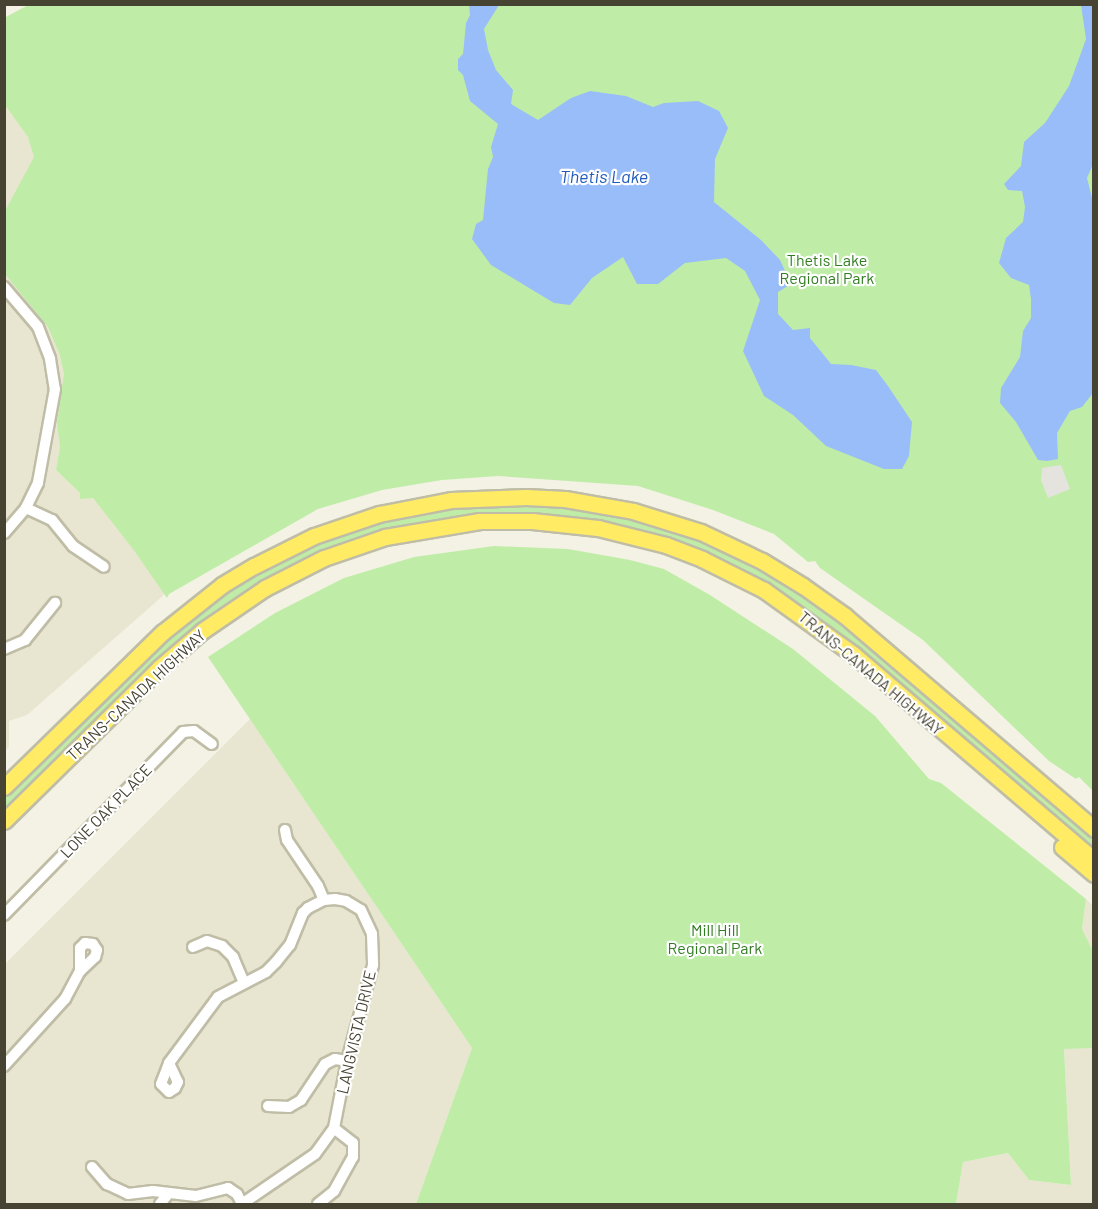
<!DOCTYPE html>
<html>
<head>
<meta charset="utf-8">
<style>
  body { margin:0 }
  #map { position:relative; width:1098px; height:1209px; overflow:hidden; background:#f4f2e4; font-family:Barlow,sans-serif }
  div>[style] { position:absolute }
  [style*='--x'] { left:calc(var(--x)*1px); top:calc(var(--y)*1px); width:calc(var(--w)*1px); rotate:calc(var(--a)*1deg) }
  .residential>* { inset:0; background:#e8e6d1 }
  .green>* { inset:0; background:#bfeda8 }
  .parking>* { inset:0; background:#e4e3dd }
  .water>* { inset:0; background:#99bdf8 }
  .roads { filter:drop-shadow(2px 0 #c0bda6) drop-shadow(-2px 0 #c0bda6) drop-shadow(0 2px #c0bda6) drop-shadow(0 -2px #c0bda6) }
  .minor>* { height:10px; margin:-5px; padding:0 5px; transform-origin:5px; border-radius:5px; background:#fff }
  .highway>* { height:15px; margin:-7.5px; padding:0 7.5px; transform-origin:7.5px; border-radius:7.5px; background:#ffec64 }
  span { translate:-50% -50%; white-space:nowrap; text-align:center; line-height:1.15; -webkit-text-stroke:4.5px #fff; paint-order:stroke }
  .park-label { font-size:16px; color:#307e21 }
  .street-label { font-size:16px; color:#474333 }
  .water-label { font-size:18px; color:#215bbd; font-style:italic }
  .frame { position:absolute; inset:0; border:6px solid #474333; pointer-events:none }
</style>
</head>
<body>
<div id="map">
  <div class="residential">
    <i style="clip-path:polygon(5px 41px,54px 120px,5px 216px)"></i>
    <i style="clip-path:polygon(5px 269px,52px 321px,69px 389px,56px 470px,80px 493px,98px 497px,165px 594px,27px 715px,9px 721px,9px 747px,5px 751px)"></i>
    <i style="clip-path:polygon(250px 719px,472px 1048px,416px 1204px,5px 1204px,5px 964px)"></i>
    <i style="clip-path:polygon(1086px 899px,1093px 906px,1093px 951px,1082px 929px)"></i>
    <i style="clip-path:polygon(1064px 1048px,1093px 1048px,1093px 1204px,956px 1204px,963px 1162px,1008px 1153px,1029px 1180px,1071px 1185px)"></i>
  </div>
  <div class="green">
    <i style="clip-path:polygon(30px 4px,1093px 5px,1093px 791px,1079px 777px,1076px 779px,1049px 761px,923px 640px,820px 568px,815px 561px,808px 562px,774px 534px,713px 510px,638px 486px,498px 476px,442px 480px,382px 490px,318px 509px,169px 594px,167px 598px,133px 549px,93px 498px,80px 499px,80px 493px,56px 470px,60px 446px,57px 423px,64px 374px,60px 355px,48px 327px,5px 274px,5px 211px,34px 157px,28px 137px,5px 105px,4px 18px)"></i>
    <i style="clip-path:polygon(536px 505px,605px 513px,677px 532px,738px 557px,793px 589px,865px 644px,1093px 839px,1094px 852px,844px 640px,789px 599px,692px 549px,465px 517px,412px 525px,260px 584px,5px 813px,5px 798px,144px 660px,215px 600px,261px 571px,334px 537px,389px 520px,468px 506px)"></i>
    <i style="clip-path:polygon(494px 546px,568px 549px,630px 560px,664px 569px,710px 595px,793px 649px,875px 716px,929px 779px,941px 783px,1086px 899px,1082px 929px,1093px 951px,1093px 1048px,1064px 1049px,1071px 1185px,1029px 1180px,1008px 1153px,963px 1162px,956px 1204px,416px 1204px,472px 1048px,208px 657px,275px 613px,344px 578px,414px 557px)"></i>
  </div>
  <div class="parking">
    <i style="clip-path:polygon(1061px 465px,1070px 489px,1048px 498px,1041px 480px,1042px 468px)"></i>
  </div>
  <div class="water">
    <i style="clip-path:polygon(469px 5px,499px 5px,484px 29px,488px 50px,496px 70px,513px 90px,511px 104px,538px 120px,571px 98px,590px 91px,626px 96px,653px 107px,664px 103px,698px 101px,719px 111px,728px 128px,715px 159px,714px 202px,761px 240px,780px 260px,791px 284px,778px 292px,778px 314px,793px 330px,810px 328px,810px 338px,831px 364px,851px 365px,876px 370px,888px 386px,912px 422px,909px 456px,902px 469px,884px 469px,826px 446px,793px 415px,764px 396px,743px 351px,760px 300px,745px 271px,726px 258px,685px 263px,658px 284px,637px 284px,623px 257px,592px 278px,570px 305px,554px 303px,491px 265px,472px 239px,476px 224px,483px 220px,488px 169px,493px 157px,491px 147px,498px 124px,470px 101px,463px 75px,458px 70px,458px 59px,463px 54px,466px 23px,470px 15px)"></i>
    <i style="clip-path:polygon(1081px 5px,1094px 5px,1094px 162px,1087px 178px,1094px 206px,1093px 393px,1082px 407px,1070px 411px,1057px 433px,1058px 459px,1047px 461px,1038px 460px,1016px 422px,1000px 403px,1001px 388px,1020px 357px,1023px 331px,1031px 318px,1031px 299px,1029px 285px,1011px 278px,999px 263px,1006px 238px,1023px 222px,1025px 207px,1022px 191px,1008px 190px,1004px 184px,1021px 166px,1024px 142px,1045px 123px,1069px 86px,1086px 39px)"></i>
  </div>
  <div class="roads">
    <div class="minor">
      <i style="--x:4;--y:287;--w:52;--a:49.6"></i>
      <i style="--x:38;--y:327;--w:34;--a:69"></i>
      <i style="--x:50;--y:359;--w:30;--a:81"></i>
      <i style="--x:55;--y:389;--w:96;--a:100.3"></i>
      <i style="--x:38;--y:483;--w:28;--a:116"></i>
      <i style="--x:26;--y:508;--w:33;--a:131"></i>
      <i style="--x:26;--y:508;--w:29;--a:25"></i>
      <i style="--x:52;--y:520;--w:33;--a:51"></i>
      <i style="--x:73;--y:546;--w:37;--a:34"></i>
      <i style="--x:4;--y:649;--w:23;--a:-23"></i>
      <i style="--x:25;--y:640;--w:48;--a:-51"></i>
      <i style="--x:285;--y:830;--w:10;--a:79"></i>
      <i style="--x:287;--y:840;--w:55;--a:56"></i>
      <i style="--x:318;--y:886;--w:15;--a:67"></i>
      <i style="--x:4;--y:915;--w:256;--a:-45.6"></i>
      <i style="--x:183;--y:732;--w:11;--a:-5"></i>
      <i style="--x:194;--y:731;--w:22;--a:36"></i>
      <i style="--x:193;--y:947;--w:15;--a:-23"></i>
      <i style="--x:207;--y:941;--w:16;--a:18"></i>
      <i style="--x:222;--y:946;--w:16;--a:45"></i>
      <i style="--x:233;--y:957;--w:28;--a:67"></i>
      <i style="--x:169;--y:1063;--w:82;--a:-53.4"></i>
      <i style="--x:218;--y:997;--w:54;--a:-27.5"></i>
      <i style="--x:266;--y:972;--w:14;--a:-45"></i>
      <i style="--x:276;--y:962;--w:22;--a:-51"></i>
      <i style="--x:290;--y:945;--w:35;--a:-68"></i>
      <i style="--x:303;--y:913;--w:7;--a:-45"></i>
      <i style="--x:308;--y:908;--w:18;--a:-27"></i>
      <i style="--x:324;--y:900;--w:11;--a:-5"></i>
      <i style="--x:335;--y:899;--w:11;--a:10"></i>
      <i style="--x:346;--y:901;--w:17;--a:31"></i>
      <i style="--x:361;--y:910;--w:26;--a:65"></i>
      <i style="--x:372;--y:934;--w:31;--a:88"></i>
      <i style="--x:373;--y:965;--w:99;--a:105.2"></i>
      <i style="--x:347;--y:1061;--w:68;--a:101"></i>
      <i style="--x:334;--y:1128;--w:32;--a:126"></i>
      <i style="--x:315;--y:1154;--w:88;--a:145.6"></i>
      <i style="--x:169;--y:1063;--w:21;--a:65"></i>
      <i style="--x:178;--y:1082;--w:7;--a:117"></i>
      <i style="--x:175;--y:1088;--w:7;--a:146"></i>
      <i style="--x:169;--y:1092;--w:11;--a:-135"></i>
      <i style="--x:161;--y:1084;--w:22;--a:-69"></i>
      <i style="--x:4;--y:1066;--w:91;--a:-47.7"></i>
      <i style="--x:65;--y:999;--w:32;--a:-62"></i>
      <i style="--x:80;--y:971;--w:21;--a:-43"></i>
      <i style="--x:95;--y:957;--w:7;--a:-74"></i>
      <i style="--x:97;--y:950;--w:7;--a:-124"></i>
      <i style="--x:93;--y:944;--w:8;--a:-173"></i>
      <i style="--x:85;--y:943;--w:7;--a:135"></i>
      <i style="--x:80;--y:948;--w:23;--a:90"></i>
      <i style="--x:268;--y:1106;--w:21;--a:3"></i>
      <i style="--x:289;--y:1107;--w:14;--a:-30"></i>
      <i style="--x:301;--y:1100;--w:43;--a:-56.3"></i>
      <i style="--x:325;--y:1064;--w:11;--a:-27"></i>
      <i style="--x:335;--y:1059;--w:12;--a:9"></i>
      <i style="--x:92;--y:1167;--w:23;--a:49"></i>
      <i style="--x:107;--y:1184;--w:23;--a:25"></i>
      <i style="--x:128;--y:1194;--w:25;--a:-7"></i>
      <i style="--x:153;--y:1191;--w:43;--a:6.6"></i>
      <i style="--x:196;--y:1196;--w:33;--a:-14"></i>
      <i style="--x:228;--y:1188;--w:11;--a:34"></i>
      <i style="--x:237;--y:1194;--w:11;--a:63"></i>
      <i style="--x:160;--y:1204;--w:14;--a:-51"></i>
      <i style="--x:318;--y:1204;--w:21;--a:-39"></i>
      <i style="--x:334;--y:1191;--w:39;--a:-61"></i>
      <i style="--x:353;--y:1157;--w:14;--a:-90"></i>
      <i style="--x:353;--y:1143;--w:24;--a:-142"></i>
    </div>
    <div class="highway">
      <i style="--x:4;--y:787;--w:222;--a:-44.3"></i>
      <i style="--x:163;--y:632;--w:75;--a:-38.5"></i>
      <i style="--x:222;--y:585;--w:37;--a:-31"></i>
      <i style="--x:254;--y:566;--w:67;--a:-26.6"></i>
      <i style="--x:314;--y:536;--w:69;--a:-18.7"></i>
      <i style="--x:379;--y:514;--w:73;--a:-11"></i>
      <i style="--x:451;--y:500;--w:75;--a:-2.3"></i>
      <i style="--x:526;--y:497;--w:39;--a:3"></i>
      <i style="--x:565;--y:499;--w:69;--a:10"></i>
      <i style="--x:633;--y:511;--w:71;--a:17.2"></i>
      <i style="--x:701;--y:532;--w:68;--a:25.4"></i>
      <i style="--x:762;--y:561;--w:48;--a:31.4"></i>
      <i style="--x:803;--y:586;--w:52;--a:35.5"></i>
      <i style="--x:845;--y:616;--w:328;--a:40.5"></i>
      <i style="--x:4;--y:821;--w:218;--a:-44.6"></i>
      <i style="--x:159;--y:668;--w:57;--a:-40.7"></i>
      <i style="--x:202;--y:631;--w:76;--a:-34.3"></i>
      <i style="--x:265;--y:588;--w:66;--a:-27"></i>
      <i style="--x:324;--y:558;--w:65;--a:-19"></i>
      <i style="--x:385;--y:537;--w:96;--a:-9.6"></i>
      <i style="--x:480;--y:521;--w:52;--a:0"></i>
      <i style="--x:532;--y:521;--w:66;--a:6.1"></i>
      <i style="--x:598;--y:528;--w:70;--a:14"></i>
      <i style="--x:666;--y:545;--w:39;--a:21"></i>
      <i style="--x:702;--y:559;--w:69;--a:26.6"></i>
      <i style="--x:764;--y:590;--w:110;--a:35.7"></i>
      <i style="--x:853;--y:654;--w:317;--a:40.5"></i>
      <i style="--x:1062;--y:847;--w:42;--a:40.2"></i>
    </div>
  </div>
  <div class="park-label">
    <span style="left:827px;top:269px">Thetis Lake<br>Regional Park</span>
    <span style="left:715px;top:939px">Mill Hill<br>Regional Park</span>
  </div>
  <div class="street-label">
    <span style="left:871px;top:673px;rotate:40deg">TRANS-CANADA HIGHWAY</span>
    <span style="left:136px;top:695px;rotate:-43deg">TRANS-CANADA HIGHWAY</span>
    <span style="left:106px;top:811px;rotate:-46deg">LONE OAK PLACE</span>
    <span style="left:356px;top:1032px;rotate:-77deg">LANGVISTA DRIVE</span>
  </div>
  <div class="water-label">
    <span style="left:604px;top:176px">Thetis Lake</span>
  </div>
  <div class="frame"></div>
</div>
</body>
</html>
